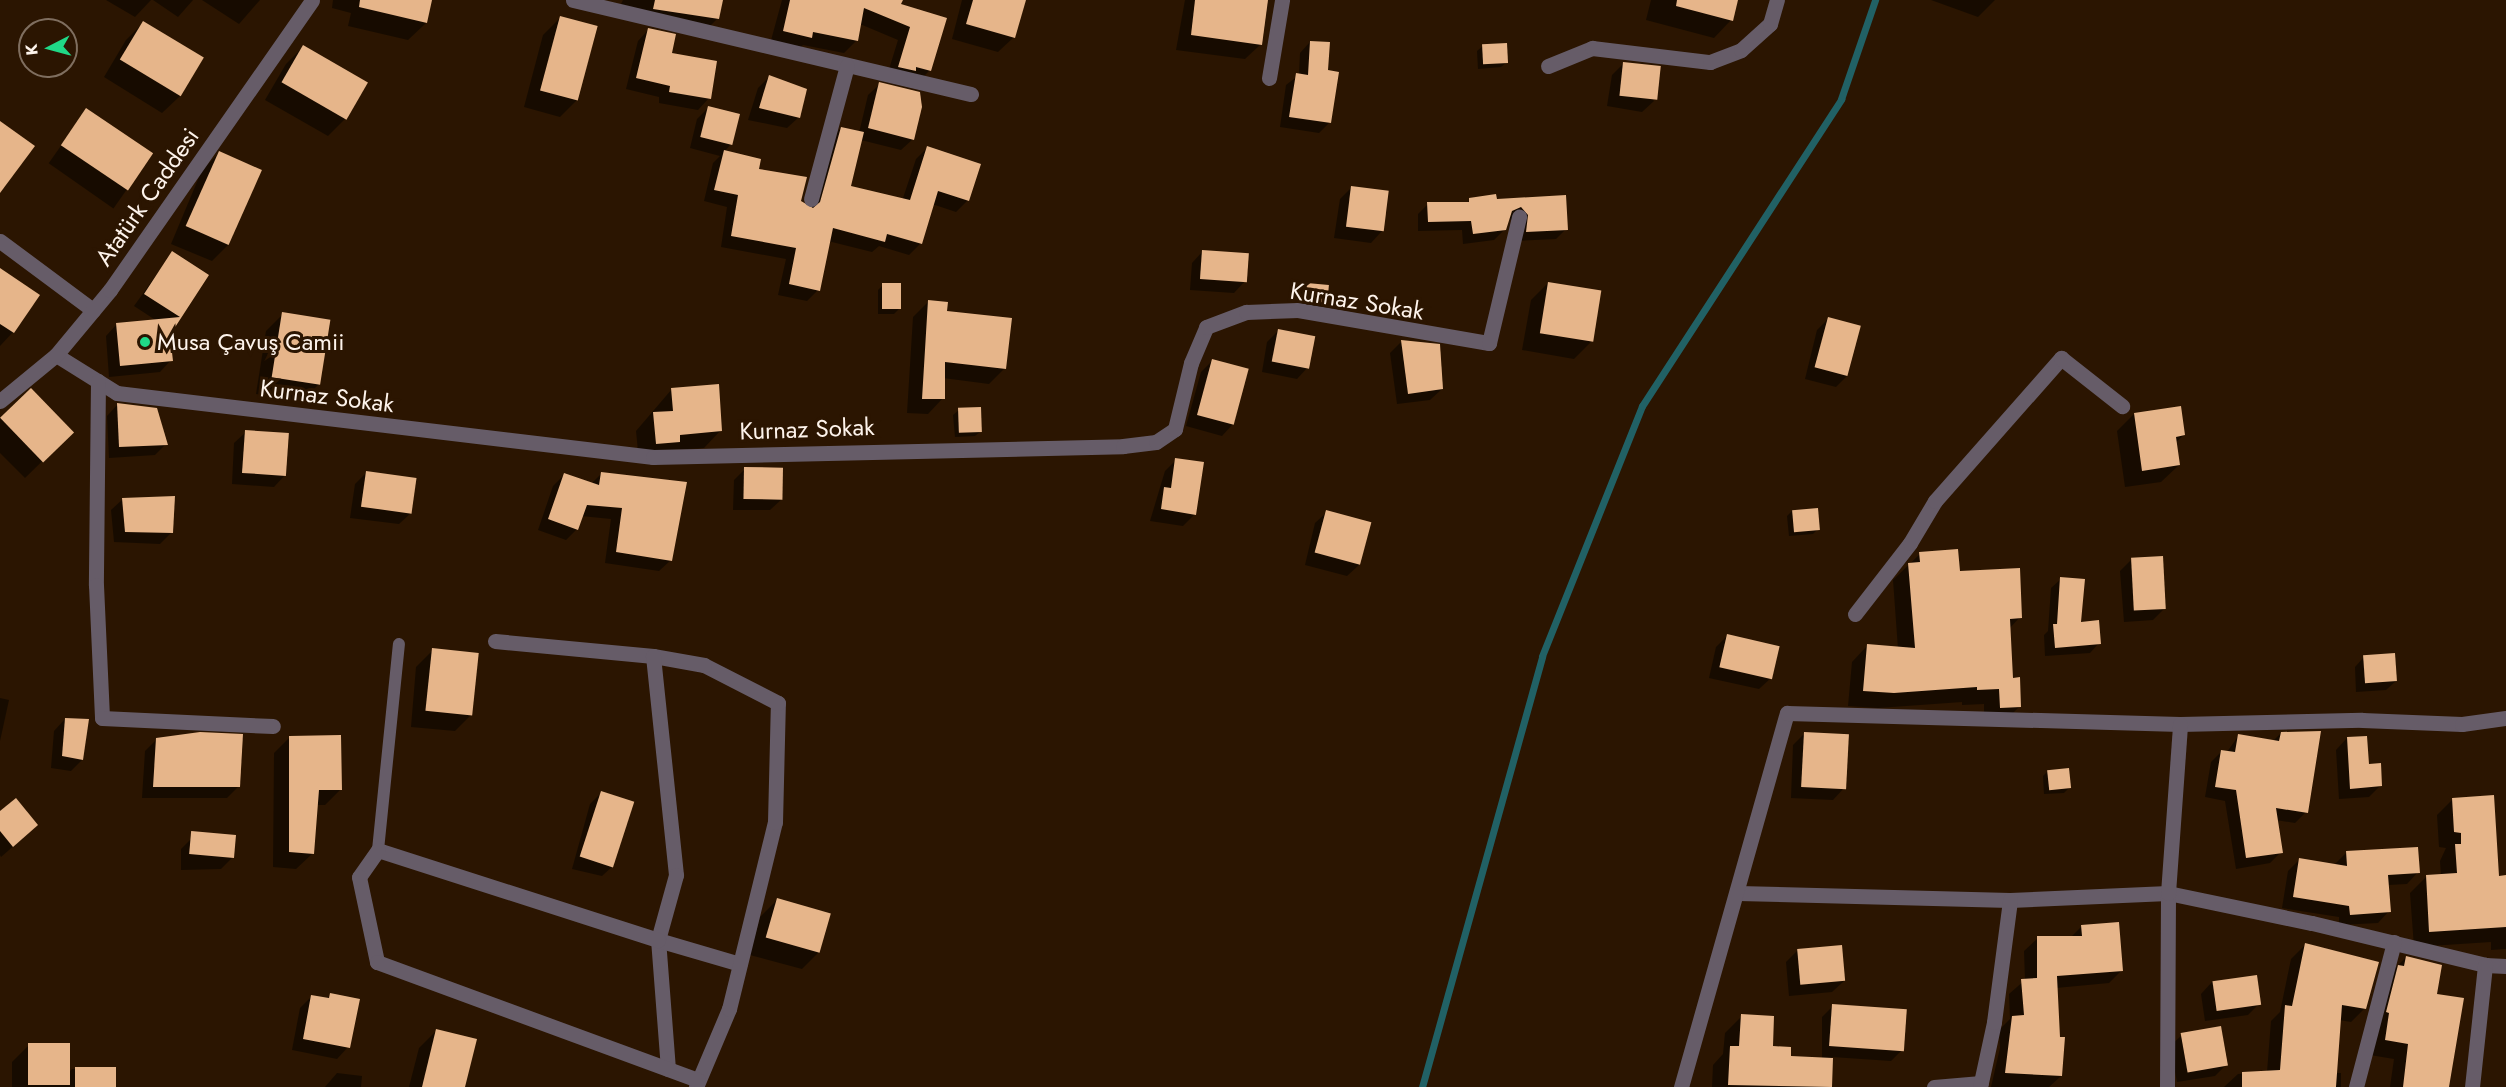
<!DOCTYPE html>
<html>
<head>
<meta charset="utf-8">
<style>
  body { margin:0 }
  #map { position:relative; width:2506px; height:1087px; overflow:hidden; background:#2b1501; font-family:Jost,sans-serif }
  div>[style] { position:absolute }
  [style*='--x'] { left:calc(var(--x)*1px); top:calc(var(--y)*1px); width:calc(var(--w)*1px); rotate:calc(var(--a)*1deg) }
  .shadow>* { inset:0; background:#0007; transform-origin:0 0 }
  .stream>* { height:7px; margin:-3.5px; padding:0 3.5px; transform-origin:3.5px; border-radius:3.5px; background:#216165 }
  .building>* { inset:0; background:#e6b58a; transform-origin:0 0 }
  .service>* { height:12px; margin:-6px; padding:0 6px; transform-origin:6px; border-radius:6px; background:#665c68 }
  .minor>* { height:15px; margin:-7.5px; padding:0 7.5px; transform-origin:7.5px; border-radius:7.5px; background:#665c68 }
  .dots>* { width:16px; height:16px; translate:-50% -50%; box-sizing:border-box; border:3px solid #2b1501; border-radius:50% }
  span { translate:-50% -50%; white-space:nowrap; text-align:center; line-height:1.15; -webkit-text-stroke:6px #2b1501; paint-order:stroke }
  .street-label { font-size:24px; color:#fdf3eb }
  .poi-label { font-size:24px; color:#fdf3eb }
  .left { translate:0 -50%; text-align:left }
  .north { position:absolute; left:18px; top:18px; width:60px; height:60px; box-sizing:border-box; background:#2b1501; border:2px solid #7f6e5f; border-radius:50%; rotate:264deg; font-size:16px; font-weight:700; line-height:24px; text-align:center; color:#fdf3eb }
  .north::after { content:''; display:block; margin:auto; width:21px; height:27px; background:#20d887; clip-path:polygon(50% 0,100% 100%,50% 72%,0 100%) }
</style>
</head>
<body>
<div id="map">
  <div class="shadow">
    <i style="clip-path:polygon(106px 0,151px 0,135px 17px)"></i>
    <i style="clip-path:polygon(153px 0,193px 0,178px 17px)"></i>
    <i style="clip-path:polygon(202px 0,260px 0,239px 24px)"></i>
    <i style="clip-path:polygon(333px 0,431px 0,426px 23px,408px 40px,348px 26px,351px 13px,332px 8px)"></i>
    <i style="clip-path:polygon(623px 0,622px 0,721px 0,717px 19px,706px 30px,620px 6px)"></i>
    <i style="clip-path:polygon(782px 0,902px 0,899px 5px,945px 19px,930px 70px,917px 83px,886px 79px,898px 40px,860px 24px,857px 40px,844px 53px,803px 45px,797px 51px,770px 44px)"></i>
    <i style="clip-path:polygon(962px 0,1024px 0,1014px 37px,998px 52px,952px 39px)"></i>
    <i style="clip-path:polygon(1185px 0,1267px 0,1261px 44px,1245px 59px,1176px 50px)"></i>
    <i style="clip-path:polygon(1651px 0,1737px 0,1731px 20px,1714px 38px,1646px 20px)"></i>
    <i style="clip-path:polygon(1931px 0,1995px 0,1978px 17px)"></i>
    <i style="clip-path:polygon(560px 18px,577px 100px,560px 117px,524px 107px,543px 35px)"></i>
    <i style="clip-path:polygon(143px 23px,180px 96px,162px 113px,104px 77px,126px 40px)"></i>
    <i style="clip-path:polygon(649px 29px,709px 98px,698px 110px,659px 103px,659px 97px,626px 89px,638px 41px)"></i>
    <i style="clip-path:polygon(1310px 42px,1326px 72px,1329px 123px,1319px 133px,1280px 127px,1286px 85px,1299px 75px,1300px 53px)"></i>
    <i style="clip-path:polygon(1483px 46px,1507px 62px,1501px 67px,1478px 69px,1477px 51px)"></i>
    <i style="clip-path:polygon(303px 47px,345px 119px,328px 136px,265px 100px,286px 64px)"></i>
    <i style="clip-path:polygon(1624px 63px,1654px 101px,1642px 112px,1607px 106px,1612px 75px)"></i>
    <i style="clip-path:polygon(769px 77px,799px 117px,787px 128px,748px 120px,758px 88px)"></i>
    <i style="clip-path:polygon(880px 84px,913px 139px,901px 150px,861px 140px,849px 187px,902px 201px,916px 159px,928px 147px,968px 200px,956px 212px,932px 204px,921px 243px,909px 255px,879px 246px,872px 252px,828px 241px,818px 290px,807px 301px,778px 295px,786px 259px,721px 247px,727px 207px,704px 201px,713px 163px,720px 156px,690px 148px,697px 119px,708px 108px,731px 144px,724px 152px,757px 170px,811px 209px,830px 140px,841px 128px,859px 133px,868px 95px)"></i>
    <i style="left:86px;top:110px;width:79px;height:65px;rotate:35deg"></i>
    <i style="clip-path:polygon(219px 153px,229px 244px,212px 261px,171px 244px,202px 170px)"></i>
    <i style="clip-path:polygon(1351px 188px,1382px 231px,1371px 243px,1334px 238px,1340px 199px)"></i>
    <i style="clip-path:polygon(1565px 197px,1566px 229px,1556px 239px,1516px 241px,1519px 224px,1507px 218px,1504px 230px,1494px 240px,1463px 244px,1462px 230px,1418px 231px,1418px 214px,1428px 204px)"></i>
    <i style="clip-path:polygon(1203px 251px,1245px 281px,1234px 293px,1190px 290px,1192px 263px)"></i>
    <i style="clip-path:polygon(172px 253px,206px 275px,169px 334px,171px 360px,160px 372px,109px 377px,106px 336px,117px 324px,157px 321px,134px 306px)"></i>
    <i style="clip-path:polygon(0 270px,13px 332px,0 346px)"></i>
    <i style="clip-path:polygon(1548px 283px,1591px 342px,1574px 359px,1522px 350px,1531px 300px)"></i>
    <i style="clip-path:polygon(1308px 284px,1326px 303px,1320px 309px,1300px 306px,1302px 290px)"></i>
    <i style="clip-path:polygon(883px 285px,900px 308px,894px 314px,878px 314px,878px 290px)"></i>
    <i style="clip-path:polygon(928px 302px,1005px 368px,989px 384px,943px 378px,943px 398px,928px 414px,907px 413px,913px 317px)"></i>
    <i style="clip-path:polygon(283px 314px,329px 321px,319px 384px,302px 401px,256px 394px,266px 331px)"></i>
    <i style="clip-path:polygon(1828px 319px,1847px 376px,1836px 387px,1805px 379px,1817px 330px)"></i>
    <i style="clip-path:polygon(1278px 331px,1308px 367px,1297px 379px,1262px 372px,1267px 342px)"></i>
    <i style="clip-path:polygon(1401px 342px,1442px 389px,1430px 400px,1397px 404px,1390px 353px)"></i>
    <i style="clip-path:polygon(1213px 360px,1233px 424px,1222px 436px,1186px 426px,1201px 372px)"></i>
    <i style="clip-path:polygon(672px 389px,721px 430px,704px 448px,670px 450px,639px 461px,636px 431px)"></i>
    <i style="clip-path:polygon(31px 390px,72px 432px,25px 478px,0 453px,0 419px)"></i>
    <i style="clip-path:polygon(118px 404px,166px 444px,155px 455px,109px 458px,107px 416px)"></i>
    <i style="clip-path:polygon(959px 410px,981px 431px,975px 436px,955px 437px,953px 415px)"></i>
    <i style="clip-path:polygon(2134px 414px,2184px 435px,2175px 443px,2179px 465px,2161px 482px,2125px 487px,2117px 431px)"></i>
    <i style="clip-path:polygon(246px 432px,285px 475px,274px 487px,232px 484px,234px 443px)"></i>
    <i style="clip-path:polygon(1176px 460px,1195px 514px,1183px 526px,1150px 521px,1165px 471px)"></i>
    <i style="clip-path:polygon(745px 469px,782px 499px,770px 510px,733px 510px,734px 480px)"></i>
    <i style="clip-path:polygon(366px 473px,411px 513px,399px 524px,350px 518px,355px 484px)"></i>
    <i style="clip-path:polygon(601px 474px,671px 560px,659px 571px,605px 563px,611px 519px,581px 516px,577px 529px,566px 540px,538px 530px,553px 486px,564px 475px,591px 484px)"></i>
    <i style="clip-path:polygon(123px 499px,172px 532px,160px 544px,114px 542px,111px 510px)"></i>
    <i style="clip-path:polygon(1792px 511px,1818px 529px,1813px 534px,1789px 536px,1787px 516px)"></i>
    <i style="clip-path:polygon(1327px 512px,1359px 565px,1347px 576px,1305px 565px,1315px 523px)"></i>
    <i style="clip-path:polygon(1920px 554px,1959px 572px,2020px 617px,2009px 629px,2012px 679px,2020px 706px,2004px 722px,1984px 723px,1984px 704px,1962px 705px,1962px 702px,1878px 708px,1848px 706px,1852px 662px,1867px 646px,1898px 649px,1893px 580px)"></i>
    <i style="clip-path:polygon(2132px 559px,2164px 609px,2153px 620px,2124px 622px,2120px 571px)"></i>
    <i style="clip-path:polygon(2061px 579px,2080px 623px,2099px 643px,2090px 653px,2045px 656px,2044px 635px,2048px 631px,2051px 588px)"></i>
    <i style="clip-path:polygon(1728px 635px,1771px 678px,1759px 689px,1709px 678px,1716px 647px)"></i>
    <i style="clip-path:polygon(433px 650px,472px 714px,455px 731px,411px 727px,416px 667px)"></i>
    <i style="clip-path:polygon(2364px 657px,2396px 681px,2386px 690px,2356px 692px,2355px 667px)"></i>
    <i style="clip-path:polygon(0 698px,9px 700px,0 741px)"></i>
    <i style="clip-path:polygon(65px 719px,82px 760px,71px 771px,51px 768px,54px 731px)"></i>
    <i style="clip-path:polygon(1805px 733px,1844px 788px,1833px 800px,1791px 798px,1793px 745px)"></i>
    <i style="clip-path:polygon(2281px 733px,2306px 812px,2295px 823px,2276px 820px,2281px 852px,2270px 863px,2236px 869px,2225px 801px,2205px 797px,2211px 762px,2222px 751px,2227px 752px,2239px 735px,2273px 741px)"></i>
    <i style="clip-path:polygon(290px 737px,340px 790px,325px 805px,316px 805px,312px 854px,296px 869px,273px 867px,274px 753px)"></i>
    <i style="clip-path:polygon(2347px 738px,2380px 786px,2369px 797px,2339px 799px,2336px 750px)"></i>
    <i style="clip-path:polygon(156px 740px,238px 787px,227px 798px,142px 798px,145px 751px)"></i>
    <i style="clip-path:polygon(2048px 771px,2069px 788px,2064px 793px,2044px 794px,2043px 776px)"></i>
    <i style="clip-path:polygon(601px 793px,614px 865px,602px 876px,572px 869px,590px 804px)"></i>
    <i style="clip-path:polygon(2453px 799px,2498px 877px,2506px 877px,2506px 949px,2491px 950px,2491px 942px,2414px 947px,2410px 893px,2426px 877px,2441px 876px,2440px 861px,2446px 848px,2439px 847px,2437px 815px)"></i>
    <i style="clip-path:polygon(0 813px,25px 836px,1px 857px,0 855px)"></i>
    <i style="clip-path:polygon(192px 838px,232px 858px,221px 869px,181px 870px,181px 849px)"></i>
    <i style="clip-path:polygon(2346px 853px,2418px 872px,2407px 884px,2388px 885px,2389px 911px,2378px 923px,2339px 925px,2339px 917px,2282px 908px,2288px 871px,2299px 860px,2335px 864px)"></i>
    <i style="clip-path:polygon(777px 900px,819px 952px,802px 969px,750px 955px,760px 917px)"></i>
    <i style="clip-path:polygon(2082px 926px,2122px 970px,2109px 983px,2056px 988px,2061px 1076px,2049px 1087px,1991px 1087px,2000px 1048px,1999px 1030px,2010px 1019px,2009px 994px,2025px 980px,2024px 951px,2038px 938px,2070px 938px)"></i>
    <i style="clip-path:polygon(2305px 945px,2365px 1008px,2351px 1022px,2339px 1020px,2335px 1073px,2341px 1073px,2341px 1087px,2224px 1087px,2238px 1074px,2267px 1072px,2271px 1021px,2280px 1012px,2291px 959px)"></i>
    <i style="clip-path:polygon(1797px 951px,1844px 981px,1832px 992px,1789px 996px,1786px 962px)"></i>
    <i style="clip-path:polygon(2406px 957px,2435px 995px,2448px 1087px,2390px 1087px,2394px 1059px,2370px 1055px,2391px 973px)"></i>
    <i style="clip-path:polygon(2212px 982px,2259px 1004px,2248px 1015px,2205px 1021px,2201px 994px)"></i>
    <i style="clip-path:polygon(312px 996px,358px 1000px,348px 1047px,337px 1059px,292px 1050px,300px 1008px)"></i>
    <i style="clip-path:polygon(1833px 1006px,1902px 1050px,1891px 1061px,1832px 1057px,1830px 1087px,1712px 1087px,1713px 1065px,1723px 1054px,1725px 1033px,1742px 1016px,1771px 1047px,1789px 1057px,1822px 1059px,1822px 1017px)"></i>
    <i style="clip-path:polygon(436px 1031px,463px 1087px,409px 1087px,419px 1048px)"></i>
    <i style="clip-path:polygon(2182px 1035px,2226px 1065px,2215px 1076px,2177px 1082px,2170px 1046px)"></i>
    <i style="clip-path:polygon(29px 1045px,69px 1072px,72px 1069px,115px 1069px,115px 1087px,12px 1087px,12px 1062px)"></i>
    <i style="clip-path:polygon(337px 1073px,362px 1076px,361px 1087px,325px 1087px)"></i>
  </div>
  <div class="stream">
    <i style="--x:1422;--y:1087;--w:447;--a:-74.4"></i>
    <i style="--x:1542;--y:656;--w:269;--a:-68.2"></i>
    <i style="--x:1642;--y:406;--w:366;--a:-57"></i>
    <i style="--x:1841;--y:99;--w:105;--a:-71"></i>
  </div>
  <div class="building">
    <i style="clip-path:polygon(360px 0,432px 0,427px 23px,359px 7px)"></i>
    <i style="clip-path:polygon(655px 0,723px 0,719px 19px,653px 9px)"></i>
    <i style="clip-path:polygon(790px 0,903px 0,901px 4px,947px 18px,931px 71px,916px 67px,916px 71px,898px 67px,910px 27px,864px 8px,858px 41px,813px 32px,812px 38px,783px 31px)"></i>
    <i style="clip-path:polygon(973px 0,1026px 0,1015px 38px,966px 24px)"></i>
    <i style="clip-path:polygon(1195px 0,1268px 0,1262px 45px,1191px 35px)"></i>
    <i style="clip-path:polygon(1677px 0,1738px 0,1733px 21px,1676px 6px)"></i>
    <i style="left:560px;top:16px;width:39px;height:77px;rotate:15deg"></i>
    <i style="left:143px;top:21px;width:71px;height:45px;rotate:31deg"></i>
    <i style="clip-path:polygon(648px 28px,676px 34px,672px 53px,717px 61px,711px 99px,669px 92px,670px 86px,636px 78px)"></i>
    <i style="clip-path:polygon(1310px 41px,1330px 42px,1328px 70px,1339px 72px,1331px 123px,1289px 117px,1296px 73px,1308px 75px)"></i>
    <i style="left:1507px;top:43px;width:20px;height:25px;rotate:87deg"></i>
    <i style="left:303px;top:45px;width:75px;height:43px;rotate:30deg"></i>
    <i style="left:1623px;top:62px;width:38px;height:34px;rotate:6deg"></i>
    <i style="clip-path:polygon(769px 75px,807px 89px,800px 118px,759px 108px)"></i>
    <i style="clip-path:polygon(879px 82px,920px 92px,922px 107px,914px 140px,868px 128px)"></i>
    <i style="left:708px;top:106px;width:33px;height:32px;rotate:14deg"></i>
    <i style="left:86px;top:108px;width:81px;height:45px;rotate:34deg"></i>
    <i style="clip-path:polygon(0 121px,35px 146px,0 193px)"></i>
    <i style="clip-path:polygon(841px 127px,864px 132px,851px 186px,910px 200px,927px 146px,981px 164px,969px 201px,938px 191px,922px 244px,887px 234px,885px 242px,833px 228px,820px 291px,789px 284px,796px 248px,731px 236px,738px 195px,714px 190px,724px 150px,761px 159px,759px 169px,807px 177px,801px 201px,813px 208px,820px 202px)"></i>
    <i style="left:219px;top:151px;width:47px;height:82px;rotate:24deg"></i>
    <i style="left:1351px;top:186px;width:38px;height:41px;rotate:7deg"></i>
    <i style="clip-path:polygon(1496px 194px,1497px 199px,1566px 195px,1568px 230px,1526px 232px,1528px 215px,1521px 207px,1512px 211px,1506px 230px,1473px 234px,1471px 221px,1428px 222px,1427px 202px,1469px 202px,1469px 198px)"></i>
    <i style="left:1202px;top:250px;width:47px;height:29px;rotate:4deg"></i>
    <i style="clip-path:polygon(172px 251px,209px 275px,170px 335px,173px 361px,120px 366px,116px 323px,180px 317px,144px 294px)"></i>
    <i style="clip-path:polygon(0 268px,40px 295px,14px 333px,0 324px)"></i>
    <i style="left:1548px;top:282px;width:54px;height:52px;rotate:9deg"></i>
    <i style="left:901px;top:283px;width:26px;height:19px;rotate:90deg"></i>
    <i style="left:1307px;top:283px;width:22px;height:18px;rotate:5deg"></i>
    <i style="clip-path:polygon(928px 300px,948px 302px,947px 311px,1012px 318px,1006px 369px,945px 362px,945px 399px,922px 399px)"></i>
    <i style="left:282px;top:312px;width:49px;height:66px;rotate:9deg"></i>
    <i style="left:1828px;top:317px;width:34px;height:52px;rotate:15deg"></i>
    <i style="left:1278px;top:329px;width:38px;height:33px;rotate:11deg"></i>
    <i style="clip-path:polygon(1401px 340px,1440px 344px,1443px 389px,1408px 394px)"></i>
    <i style="left:1212px;top:359px;width:38px;height:58px;rotate:15deg"></i>
    <i style="clip-path:polygon(719px 384px,722px 431px,680px 435px,680px 442px,656px 444px,653px 412px,673px 411px,671px 388px)"></i>
    <i style="left:31px;top:388px;width:62px;height:43px;rotate:46deg"></i>
    <i style="clip-path:polygon(117px 403px,157px 408px,168px 445px,119px 447px)"></i>
    <i style="clip-path:polygon(2181px 406px,2185px 435px,2176px 437px,2180px 465px,2142px 471px,2134px 413px)"></i>
    <i style="left:981px;top:407px;width:25px;height:23px;rotate:88deg"></i>
    <i style="left:245px;top:430px;width:44px;height:43px;rotate:4deg"></i>
    <i style="clip-path:polygon(1175px 458px,1204px 462px,1196px 515px,1161px 509px,1164px 487px,1171px 488px)"></i>
    <i style="left:744px;top:467px;width:39px;height:32px;rotate:1deg"></i>
    <i style="left:366px;top:471px;width:51px;height:36px;rotate:8deg"></i>
    <i style="clip-path:polygon(601px 472px,687px 482px,672px 561px,616px 552px,622px 508px,587px 505px,578px 530px,548px 519px,564px 473px,599px 485px)"></i>
    <i style="clip-path:polygon(175px 496px,173px 533px,125px 532px,122px 498px)"></i>
    <i style="left:1818px;top:508px;width:22px;height:26px;rotate:85deg"></i>
    <i style="left:1326px;top:510px;width:47px;height:44px;rotate:15deg"></i>
    <i style="clip-path:polygon(1958px 549px,1960px 571px,2020px 568px,2022px 618px,2010px 619px,2013px 678px,2020px 677px,2021px 707px,2000px 708px,1999px 689px,1977px 690px,1977px 687px,1894px 693px,1863px 691px,1867px 644px,1915px 648px,1908px 563px,1920px 562px,1919px 552px)"></i>
    <i style="left:2163px;top:556px;width:53px;height:32px;rotate:87deg"></i>
    <i style="clip-path:polygon(2060px 577px,2085px 579px,2081px 622px,2099px 620px,2101px 644px,2055px 648px,2053px 624px,2057px 624px)"></i>
    <i style="left:1727px;top:634px;width:54px;height:34px;rotate:13deg"></i>
    <i style="left:432px;top:648px;width:47px;height:63px;rotate:6deg"></i>
    <i style="left:2395px;top:653px;width:28px;height:32px;rotate:86deg"></i>
    <i style="clip-path:polygon(65px 718px,89px 719px,83px 760px,62px 756px)"></i>
    <i style="clip-path:polygon(2321px 731px,2308px 813px,2276px 808px,2283px 853px,2246px 858px,2236px 790px,2215px 787px,2221px 750px,2235px 752px,2238px 734px,2279px 741px,2281px 732px)"></i>
    <i style="clip-path:polygon(200px 732px,243px 734px,240px 787px,153px 787px,156px 738px)"></i>
    <i style="left:1804px;top:732px;width:45px;height:55px;rotate:3deg"></i>
    <i style="clip-path:polygon(341px 735px,342px 790px,319px 790px,314px 854px,289px 852px,289px 736px)"></i>
    <i style="clip-path:polygon(2367px 736px,2369px 764px,2381px 763px,2382px 786px,2350px 789px,2347px 737px)"></i>
    <i style="left:2069px;top:768px;width:20px;height:22px;rotate:84deg"></i>
    <i style="left:601px;top:791px;width:35px;height:69px;rotate:18deg"></i>
    <i style="clip-path:polygon(2494px 795px,2499px 876px,2506px 875px,2506px 927px,2429px 932px,2426px 875px,2457px 873px,2455px 844px,2461px 844px,2461px 833px,2454px 832px,2452px 798px)"></i>
    <i style="clip-path:polygon(16px 798px,38px 825px,13px 847px,0 831px,0 811px)"></i>
    <i style="left:236px;top:835px;width:23px;height:45px;rotate:95deg"></i>
    <i style="clip-path:polygon(2418px 847px,2420px 873px,2388px 875px,2391px 912px,2350px 915px,2349px 906px,2293px 897px,2299px 858px,2347px 866px,2346px 851px)"></i>
    <i style="left:777px;top:898px;width:56px;height:41px;rotate:16deg"></i>
    <i style="clip-path:polygon(2119px 922px,2123px 971px,2057px 976px,2060px 1037px,2065px 1037px,2062px 1076px,2005px 1073px,2012px 1016px,2024px 1015px,2021px 979px,2037px 978px,2037px 936px,2082px 936px,2081px 925px)"></i>
    <i style="clip-path:polygon(2305px 943px,2379px 962px,2366px 1009px,2342px 1005px,2336px 1087px,2242px 1087px,2242px 1072px,2280px 1070px,2285px 1005px,2292px 1006px)"></i>
    <i style="left:1842px;top:945px;width:36px;height:45px;rotate:85deg"></i>
    <i style="clip-path:polygon(2406px 956px,2442px 965px,2437px 994px,2464px 998px,2449px 1087px,2403px 1087px,2408px 1044px,2385px 1040px,2389px 1013px,2386px 1012px,2398px 965px,2404px 966px)"></i>
    <i style="left:2257px;top:975px;width:30px;height:45px;rotate:82deg"></i>
    <i style="clip-path:polygon(330px 993px,360px 999px,350px 1048px,303px 1039px,311px 995px,329px 998px)"></i>
    <i style="left:1832px;top:1004px;width:75px;height:42px;rotate:4deg"></i>
    <i style="clip-path:polygon(1741px 1014px,1774px 1016px,1773px 1046px,1791px 1047px,1791px 1056px,1833px 1058px,1832px 1087px,1728px 1085px,1730px 1046px,1739px 1046px)"></i>
    <i style="left:2221px;top:1026px;width:40px;height:41px;rotate:80deg"></i>
    <i style="clip-path:polygon(436px 1029px,477px 1039px,465px 1087px,422px 1087px)"></i>
    <i style="left:28px;top:1043px;width:42px;height:42px"></i>
    <i style="left:75px;top:1067px;width:41px;height:20px"></i>
  </div>
  <div class="service">
    <i style="--x:378;--y:850;--w:207;--a:-84.2"></i>
  </div>
  <div class="minor">
    <i style="--x:573;--y:0;--w:409;--a:13.3"></i>
    <i style="--x:1548;--y:66;--w:48;--a:-22.2"></i>
    <i style="--x:1592;--y:48;--w:119;--a:6.8"></i>
    <i style="--x:1710;--y:62;--w:33;--a:-21"></i>
    <i style="--x:1741;--y:50;--w:39;--a:-42"></i>
    <i style="--x:1770;--y:24;--w:25;--a:-74"></i>
    <i style="--x:1269;--y:78;--w:79;--a:-80.5"></i>
    <i style="--x:811;--y:199;--w:138;--a:-74.9"></i>
    <i style="--x:0;--y:241;--w:116;--a:36.6"></i>
    <i style="--x:56;--y:355;--w:72;--a:31.9"></i>
    <i style="--x:117;--y:393;--w:540;--a:6.81"></i>
    <i style="--x:653;--y:457;--w:470;--a:-1.3"></i>
    <i style="--x:1123;--y:446;--w:33;--a:-7"></i>
    <i style="--x:1156;--y:442;--w:23;--a:-34"></i>
    <i style="--x:1175;--y:429;--w:68;--a:-76.4"></i>
    <i style="--x:1191;--y:363;--w:39;--a:-67"></i>
    <i style="--x:1206;--y:327;--w:43;--a:-20.6"></i>
    <i style="--x:1246;--y:312;--w:52;--a:-2.2"></i>
    <i style="--x:1298;--y:310;--w:194;--a:9.8"></i>
    <i style="--x:1489;--y:343;--w:130;--a:-76.6"></i>
    <i style="--x:98;--y:381;--w:204;--a:90.6"></i>
    <i style="--x:96;--y:585;--w:133;--a:87.4"></i>
    <i style="--x:102;--y:718;--w:171;--a:2.7"></i>
    <i style="--x:0;--y:401;--w:72;--a:-39.4"></i>
    <i style="--x:56;--y:355;--w:85;--a:-50.3"></i>
    <i style="--x:110;--y:290;--w:353;--a:-55.1"></i>
    <i style="--x:1855;--y:614;--w:90;--a:-52.2"></i>
    <i style="--x:1910;--y:543;--w:49;--a:-59.2"></i>
    <i style="--x:1935;--y:501;--w:191;--a:-48.6"></i>
    <i style="--x:2061;--y:358;--w:78;--a:38.2"></i>
    <i style="--x:495;--y:641;--w:159;--a:5.4"></i>
    <i style="--x:1738;--y:893;--w:272;--a:1.5"></i>
    <i style="--x:2010;--y:900;--w:158;--a:-2.5"></i>
    <i style="--x:2168;--y:893;--w:147;--a:11.8"></i>
    <i style="--x:2312;--y:923;--w:178;--a:13.6"></i>
    <i style="--x:2485;--y:965;--w:21;--a:3"></i>
    <i style="--x:668;--y:1069;--w:129;--a:-94.4"></i>
    <i style="--x:658;--y:940;--w:85;--a:16.3"></i>
    <i style="--x:696;--y:1087;--w:85;--a:-67.1"></i>
    <i style="--x:729;--y:1009;--w:193;--a:-76.2"></i>
    <i style="--x:775;--y:822;--w:119;--a:-88.6"></i>
    <i style="--x:778;--y:703;--w:83;--a:-152.8"></i>
    <i style="--x:704;--y:665;--w:52;--a:-170"></i>
    <i style="--x:653;--y:656;--w:220;--a:84"></i>
    <i style="--x:676;--y:875;--w:67;--a:105.5"></i>
    <i style="--x:658;--y:940;--w:294;--a:-162.2"></i>
    <i style="--x:378;--y:850;--w:33;--a:125"></i>
    <i style="--x:359;--y:877;--w:87;--a:78"></i>
    <i style="--x:377;--y:962;--w:342;--a:20.2"></i>
    <i style="--x:1681;--y:1087;--w:389;--a:-74.2"></i>
    <i style="--x:1787;--y:713;--w:393;--a:1.6"></i>
    <i style="--x:2180;--y:724;--w:182;--a:-1.3"></i>
    <i style="--x:2362;--y:720;--w:100;--a:2.3"></i>
    <i style="--x:2462;--y:724;--w:44;--a:-7.8"></i>
    <i style="--x:1934;--y:1087;--w:47;--a:-4.9"></i>
    <i style="--x:1980;--y:1087;--w:66;--a:-77.8"></i>
    <i style="--x:1994;--y:1022;--w:123;--a:-82.5"></i>
    <i style="--x:2167;--y:1087;--w:194;--a:-89.7"></i>
    <i style="--x:2168;--y:893;--w:169;--a:-85.9"></i>
    <i style="--x:2356;--y:1087;--w:150;--a:-75.3"></i>
    <i style="--x:2472;--y:1087;--w:123;--a:-83.9"></i>
  </div>
  <div class="dots">
    <i style="left:145px;top:342px;background:#20d887"></i>
  </div>
  <div class="street-label">
    <span style="left:147px;top:197px;rotate:-55deg">Atatürk Caddesi</span>
    <span style="left:1357px;top:301px;rotate:9deg">Kurnaz Sokak</span>
    <span style="left:327px;top:396px;rotate:7deg">Kurnaz Sokak</span>
    <span style="left:807px;top:429px;rotate:-2deg">Kurnaz Sokak</span>
  </div>
  <div class="poi-label">
    <span class="left" style="left:157px;top:342px">Musa Çavuş Camii</span>
  </div>
  <div class="north">K</div>
</div>
</body>
</html>
